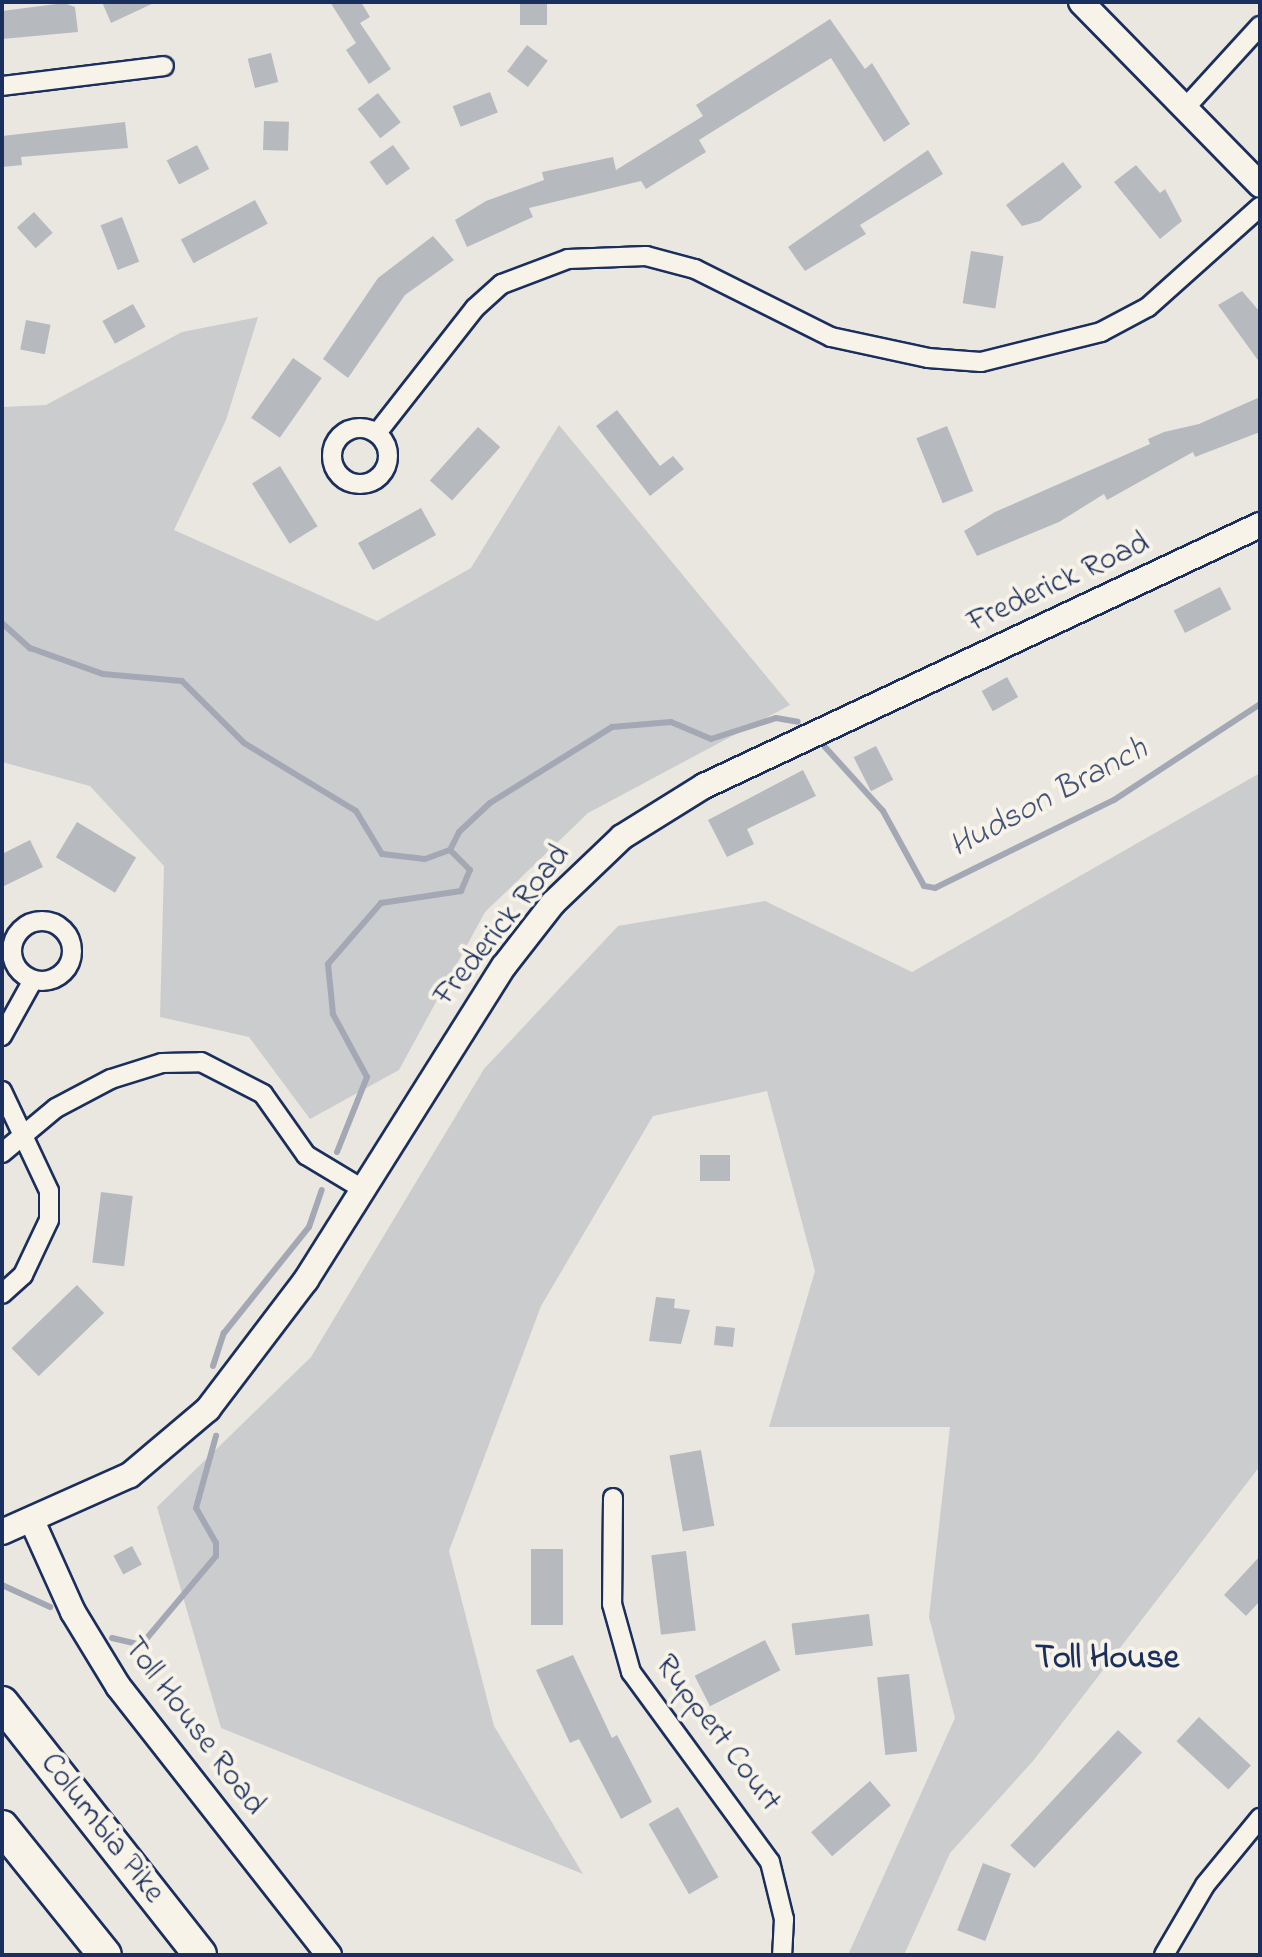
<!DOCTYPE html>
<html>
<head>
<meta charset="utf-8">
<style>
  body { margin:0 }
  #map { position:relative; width:1262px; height:1957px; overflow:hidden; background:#eae7e0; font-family:"Indie Flower",sans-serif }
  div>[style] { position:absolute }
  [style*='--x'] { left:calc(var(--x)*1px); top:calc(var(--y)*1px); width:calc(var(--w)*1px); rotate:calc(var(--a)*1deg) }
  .green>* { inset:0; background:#cbcccd }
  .stream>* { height:6px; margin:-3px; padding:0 3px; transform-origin:3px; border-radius:3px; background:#a3a8b4 }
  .building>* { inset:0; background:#b6babf; transform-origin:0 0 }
  .roads { filter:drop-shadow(2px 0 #1b2f5e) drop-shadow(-2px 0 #1b2f5e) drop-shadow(0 2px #1b2f5e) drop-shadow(0 -2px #1b2f5e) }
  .street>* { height:18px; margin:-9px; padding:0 9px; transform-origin:9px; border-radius:9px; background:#f7f3e8 }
  .street>.ring { margin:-9px; padding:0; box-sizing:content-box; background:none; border:18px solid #f7f3e8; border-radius:50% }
  .secondary>* { height:24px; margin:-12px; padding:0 12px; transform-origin:12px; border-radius:12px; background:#f7f3e8 }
  .highway>* { height:32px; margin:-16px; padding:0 16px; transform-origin:16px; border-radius:16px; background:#f7f3e8 }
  span { translate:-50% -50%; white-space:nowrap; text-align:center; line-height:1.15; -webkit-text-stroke:8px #f7f3e8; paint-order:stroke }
  .street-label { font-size:32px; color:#1b2f5e }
  .water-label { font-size:34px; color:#445378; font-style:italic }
  .neighbourhood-label { font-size:34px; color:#1b2f5e; font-weight:700 }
  .frame { position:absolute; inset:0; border:4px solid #1b2f5e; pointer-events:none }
</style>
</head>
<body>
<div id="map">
  <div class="green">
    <i style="clip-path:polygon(258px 317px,226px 420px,174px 530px,377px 621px,471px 568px,559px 425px,790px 705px,588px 813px,485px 912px,399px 1070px,310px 1119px,249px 1037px,160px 1017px,164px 866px,90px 786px,2px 762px,2px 407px,46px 405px,182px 332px)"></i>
    <i style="clip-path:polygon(1260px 773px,1260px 1466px,1033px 1761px,950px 1853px,904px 1955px,848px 1955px,955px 1718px,929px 1617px,950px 1427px,769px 1427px,815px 1271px,767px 1091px,653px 1116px,541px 1306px,449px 1551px,494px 1726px,583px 1874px,221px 1728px,157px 1507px,311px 1357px,484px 1069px,618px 926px,765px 901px,912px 972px)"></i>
  </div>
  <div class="stream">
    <i style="--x:2;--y:623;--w:38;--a:42"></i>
    <i style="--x:30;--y:648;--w:77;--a:19.6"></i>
    <i style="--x:103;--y:674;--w:79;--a:5.1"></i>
    <i style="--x:182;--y:681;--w:88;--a:45"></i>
    <i style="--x:244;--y:743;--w:131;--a:31.3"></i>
    <i style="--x:356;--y:811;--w:50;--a:58.8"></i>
    <i style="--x:382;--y:854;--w:43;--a:6.6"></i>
    <i style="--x:425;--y:859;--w:27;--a:-20"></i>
    <i style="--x:825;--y:747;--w:86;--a:47.8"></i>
    <i style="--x:883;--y:811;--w:85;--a:61.3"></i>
    <i style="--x:924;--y:886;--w:11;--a:10"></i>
    <i style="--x:935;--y:888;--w:199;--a:-26.2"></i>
    <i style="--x:1114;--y:800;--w:175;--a:-33.3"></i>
    <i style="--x:337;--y:1152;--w:81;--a:-68.2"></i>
    <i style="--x:367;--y:1077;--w:72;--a:-118.4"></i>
    <i style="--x:333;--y:1014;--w:50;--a:-95.7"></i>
    <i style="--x:328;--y:964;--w:81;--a:-49"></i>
    <i style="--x:381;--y:903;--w:81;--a:-8.5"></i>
    <i style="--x:461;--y:891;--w:23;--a:-67"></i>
    <i style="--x:470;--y:870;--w:28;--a:-135"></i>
    <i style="--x:450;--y:850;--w:20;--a:-63"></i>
    <i style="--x:459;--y:832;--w:42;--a:-43.1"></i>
    <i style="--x:490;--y:803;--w:144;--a:-31.9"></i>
    <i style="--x:612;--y:727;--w:59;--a:-4.8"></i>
    <i style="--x:671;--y:722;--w:43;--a:23"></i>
    <i style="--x:711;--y:739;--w:68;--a:-17.9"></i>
    <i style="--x:776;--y:718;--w:22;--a:10"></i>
    <i style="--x:213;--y:1366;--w:35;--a:-72"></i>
    <i style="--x:224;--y:1333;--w:136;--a:-51.3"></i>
    <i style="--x:309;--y:1227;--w:39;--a:-71"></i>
    <i style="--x:2;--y:1585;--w:53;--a:24.6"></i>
    <i style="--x:112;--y:1638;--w:28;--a:13"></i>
    <i style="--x:139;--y:1644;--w:10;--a:-37"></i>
    <i style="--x:147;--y:1638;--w:107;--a:-49.9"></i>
    <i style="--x:216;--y:1556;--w:13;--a:-90"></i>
    <i style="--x:216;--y:1543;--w:40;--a:-119.7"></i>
    <i style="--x:196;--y:1508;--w:75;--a:-74.5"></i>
  </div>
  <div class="building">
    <i style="clip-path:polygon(102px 2px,156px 2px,111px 23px)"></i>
    <i style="clip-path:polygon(330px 2px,361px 2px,370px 17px,360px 23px,391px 69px,369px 84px,346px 50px,356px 43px)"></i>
    <i style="left:520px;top:2px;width:27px;height:23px"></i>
    <i style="clip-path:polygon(64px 3px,75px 7px,78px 32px,2px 39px,2px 11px)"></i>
    <i style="clip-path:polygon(830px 19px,865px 69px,872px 63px,910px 124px,884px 142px,831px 58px,699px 140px,706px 152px,646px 189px,641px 181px,529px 208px,533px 217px,467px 247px,455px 220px,486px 201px,544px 180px,542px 172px,613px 157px,616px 170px,703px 116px,696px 105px)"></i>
    <i style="left:527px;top:45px;width:26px;height:33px;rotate:37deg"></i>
    <i style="left:271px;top:53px;width:30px;height:24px;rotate:76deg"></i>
    <i style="left:490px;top:92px;width:22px;height:40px;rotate:69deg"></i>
    <i style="left:378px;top:93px;width:37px;height:26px;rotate:52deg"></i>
    <i style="left:264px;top:121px;width:25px;height:29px;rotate:2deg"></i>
    <i style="clip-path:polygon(125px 122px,128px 148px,21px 157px,22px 165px,2px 167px,2px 136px)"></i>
    <i style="left:197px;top:145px;width:27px;height:34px;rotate:63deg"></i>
    <i style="left:393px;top:145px;width:29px;height:29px;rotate:54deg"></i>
    <i style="clip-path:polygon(928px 150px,943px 174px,860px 225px,866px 234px,805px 271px,788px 247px)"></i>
    <i style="clip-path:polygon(1063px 162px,1082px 187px,1040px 221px,1022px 226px,1006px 205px)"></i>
    <i style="clip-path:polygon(1136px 165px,1160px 193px,1165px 189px,1182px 221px,1160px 239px,1114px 182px)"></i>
    <i style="left:255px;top:200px;width:27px;height:84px;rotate:62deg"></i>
    <i style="left:34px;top:212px;width:28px;height:23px;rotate:48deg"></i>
    <i style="left:122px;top:217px;width:48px;height:23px;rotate:69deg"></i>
    <i style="clip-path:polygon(433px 236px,454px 260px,405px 295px,348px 378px,323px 359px,378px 278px)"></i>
    <i style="left:971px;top:251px;width:33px;height:53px;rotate:9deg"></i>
    <i style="clip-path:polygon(1242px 291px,1260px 312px,1260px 363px,1218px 305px)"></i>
    <i style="left:133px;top:304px;width:26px;height:35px;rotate:61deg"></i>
    <i style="left:26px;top:320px;width:25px;height:30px;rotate:11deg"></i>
    <i style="left:293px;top:358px;width:35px;height:73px;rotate:35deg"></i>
    <i style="clip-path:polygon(1260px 397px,1260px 432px,1195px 457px,1193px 452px,1107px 500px,1104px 494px,1059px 522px,977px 556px,964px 531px,995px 512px,1150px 444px,1148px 439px,1164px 432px,1199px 424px)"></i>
    <i style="clip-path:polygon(617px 410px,660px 466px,673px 456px,684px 469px,650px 496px,596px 426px)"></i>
    <i style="left:947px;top:426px;width:70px;height:33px;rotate:68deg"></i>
    <i style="left:478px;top:427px;width:30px;height:72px;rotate:42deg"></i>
    <i style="left:280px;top:466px;width:71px;height:33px;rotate:58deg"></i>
    <i style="left:421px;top:508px;width:31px;height:72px;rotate:61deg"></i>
    <i style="left:1220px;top:587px;width:25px;height:52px;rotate:63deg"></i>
    <i style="left:1007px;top:677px;width:23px;height:29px;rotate:61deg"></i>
    <i style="left:876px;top:746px;width:38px;height:25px;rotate:63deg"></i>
    <i style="clip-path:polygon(803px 770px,816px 796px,747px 829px,754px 844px,727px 857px,708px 820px)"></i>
    <i style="left:77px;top:822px;width:69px;height:41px;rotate:31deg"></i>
    <i style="clip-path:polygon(30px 840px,43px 867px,2px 887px,2px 854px)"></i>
    <i style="left:700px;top:1155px;width:30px;height:26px"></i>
    <i style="left:101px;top:1192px;width:32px;height:71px;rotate:7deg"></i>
    <i style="left:77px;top:1285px;width:39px;height:91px;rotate:46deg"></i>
    <i style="clip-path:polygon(656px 1297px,675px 1299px,674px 1308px,690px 1310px,681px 1344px,649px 1341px)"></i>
    <i style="left:716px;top:1326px;width:19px;height:19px;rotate:6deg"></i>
    <i style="left:701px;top:1450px;width:77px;height:32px;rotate:80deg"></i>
    <i style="left:132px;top:1546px;width:21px;height:21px;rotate:62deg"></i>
    <i style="left:531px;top:1549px;width:32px;height:76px"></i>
    <i style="left:686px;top:1551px;width:80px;height:35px;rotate:83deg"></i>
    <i style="clip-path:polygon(1260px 1556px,1260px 1601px,1246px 1616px,1224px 1595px)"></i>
    <i style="left:869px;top:1614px;width:32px;height:78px;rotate:83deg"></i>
    <i style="left:765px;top:1640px;width:34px;height:79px;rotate:63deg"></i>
    <i style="clip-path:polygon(573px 1655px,612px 1738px,617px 1735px,652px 1802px,621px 1819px,579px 1739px,570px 1743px,536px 1670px)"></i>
    <i style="left:909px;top:1674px;width:78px;height:32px;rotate:84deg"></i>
    <i style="left:1199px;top:1717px;width:71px;height:33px;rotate:43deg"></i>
    <i style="left:1118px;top:1730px;width:33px;height:158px;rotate:43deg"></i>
    <i style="left:870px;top:1781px;width:32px;height:78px;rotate:49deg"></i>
    <i style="left:678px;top:1807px;width:81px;height:34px;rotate:60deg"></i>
    <i style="left:983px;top:1863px;width:30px;height:72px;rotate:21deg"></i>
  </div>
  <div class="roads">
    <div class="street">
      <i style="--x:2;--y:86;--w:163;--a:-7"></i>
      <i style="--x:1186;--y:107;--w:110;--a:-47.6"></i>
      <i class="ring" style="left:332px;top:428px;width:38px;height:38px"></i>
      <i style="--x:377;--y:433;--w:159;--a:-51.9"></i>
      <i style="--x:475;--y:308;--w:36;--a:-42"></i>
      <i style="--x:502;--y:284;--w:71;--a:-20.7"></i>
      <i style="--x:568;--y:259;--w:78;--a:-2.2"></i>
      <i style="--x:646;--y:256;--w:51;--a:14.9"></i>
      <i style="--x:695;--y:269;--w:152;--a:26.6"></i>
      <i style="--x:831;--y:337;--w:99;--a:12.2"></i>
      <i style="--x:928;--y:358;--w:53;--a:4.3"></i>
      <i style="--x:981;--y:362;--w:124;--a:-14"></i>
      <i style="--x:1101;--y:332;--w:53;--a:-28"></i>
      <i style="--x:1148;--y:307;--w:150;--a:-41.8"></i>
      <i class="ring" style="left:12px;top:921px;width:42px;height:42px"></i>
      <i style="--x:2;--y:1036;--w:64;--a:-61"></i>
      <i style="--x:2;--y:1091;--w:110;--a:64.8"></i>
      <i style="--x:49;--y:1191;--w:29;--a:90"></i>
      <i style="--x:49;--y:1220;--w:61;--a:115.3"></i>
      <i style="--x:23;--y:1275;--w:28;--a:138"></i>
      <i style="--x:2;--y:1153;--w:70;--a:-39.8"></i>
      <i style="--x:56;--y:1108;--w:62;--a:-27.8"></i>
      <i style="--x:111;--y:1079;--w:53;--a:-17.4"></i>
      <i style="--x:162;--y:1063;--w:39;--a:-1"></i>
      <i style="--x:201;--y:1062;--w:70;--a:27.3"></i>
      <i style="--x:263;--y:1094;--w:75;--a:54.8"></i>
      <i style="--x:306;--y:1155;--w:64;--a:31"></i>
      <i style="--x:613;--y:1498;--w:106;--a:90.5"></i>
      <i style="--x:612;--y:1604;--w:71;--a:74.4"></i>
      <i style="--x:631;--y:1672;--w:235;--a:53.8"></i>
      <i style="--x:770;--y:1862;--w:59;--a:76.2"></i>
      <i style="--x:784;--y:1919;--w:36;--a:93"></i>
      <i style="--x:1164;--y:1955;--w:81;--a:-59.6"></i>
      <i style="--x:1205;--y:1885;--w:87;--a:-50.6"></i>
    </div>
    <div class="secondary">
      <i style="--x:1081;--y:2;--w:256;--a:45.6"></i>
      <i style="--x:33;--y:1523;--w:98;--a:65.8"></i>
      <i style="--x:73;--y:1612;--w:87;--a:58.7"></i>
      <i style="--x:118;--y:1686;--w:342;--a:51.9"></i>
      <i style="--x:2;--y:1532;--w:140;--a:-24"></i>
      <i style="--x:130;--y:1475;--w:102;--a:-40.2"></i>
      <i style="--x:208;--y:1409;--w:162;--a:-52.8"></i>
      <i style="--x:306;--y:1280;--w:371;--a:-57.8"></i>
      <i style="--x:504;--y:966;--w:80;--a:-52.1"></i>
      <i style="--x:553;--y:903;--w:95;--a:-43.7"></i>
      <i style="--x:622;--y:837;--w:97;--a:-31.9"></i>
      <i style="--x:704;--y:786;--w:614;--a:-25.15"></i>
    </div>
    <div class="highway">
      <i style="--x:2;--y:1703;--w:320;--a:51.8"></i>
      <i style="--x:2;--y:1827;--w:164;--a:51.2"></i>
    </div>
  </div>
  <div class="street-label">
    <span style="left:1059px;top:584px;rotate:-25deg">Frederick Road</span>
    <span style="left:503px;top:926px;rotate:-51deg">Frederick Road</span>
    <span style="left:193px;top:1727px;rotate:53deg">Toll House Road</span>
    <span style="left:717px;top:1734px;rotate:53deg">Ruppert Court</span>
    <span style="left:101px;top:1829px;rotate:52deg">Columbia Pike</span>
  </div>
  <div class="water-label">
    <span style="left:1049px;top:799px;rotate:-28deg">Hudson Branch</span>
  </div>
  <div class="neighbourhood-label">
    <span style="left:1107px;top:1660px">Toll House</span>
  </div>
  <div class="frame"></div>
</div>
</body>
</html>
